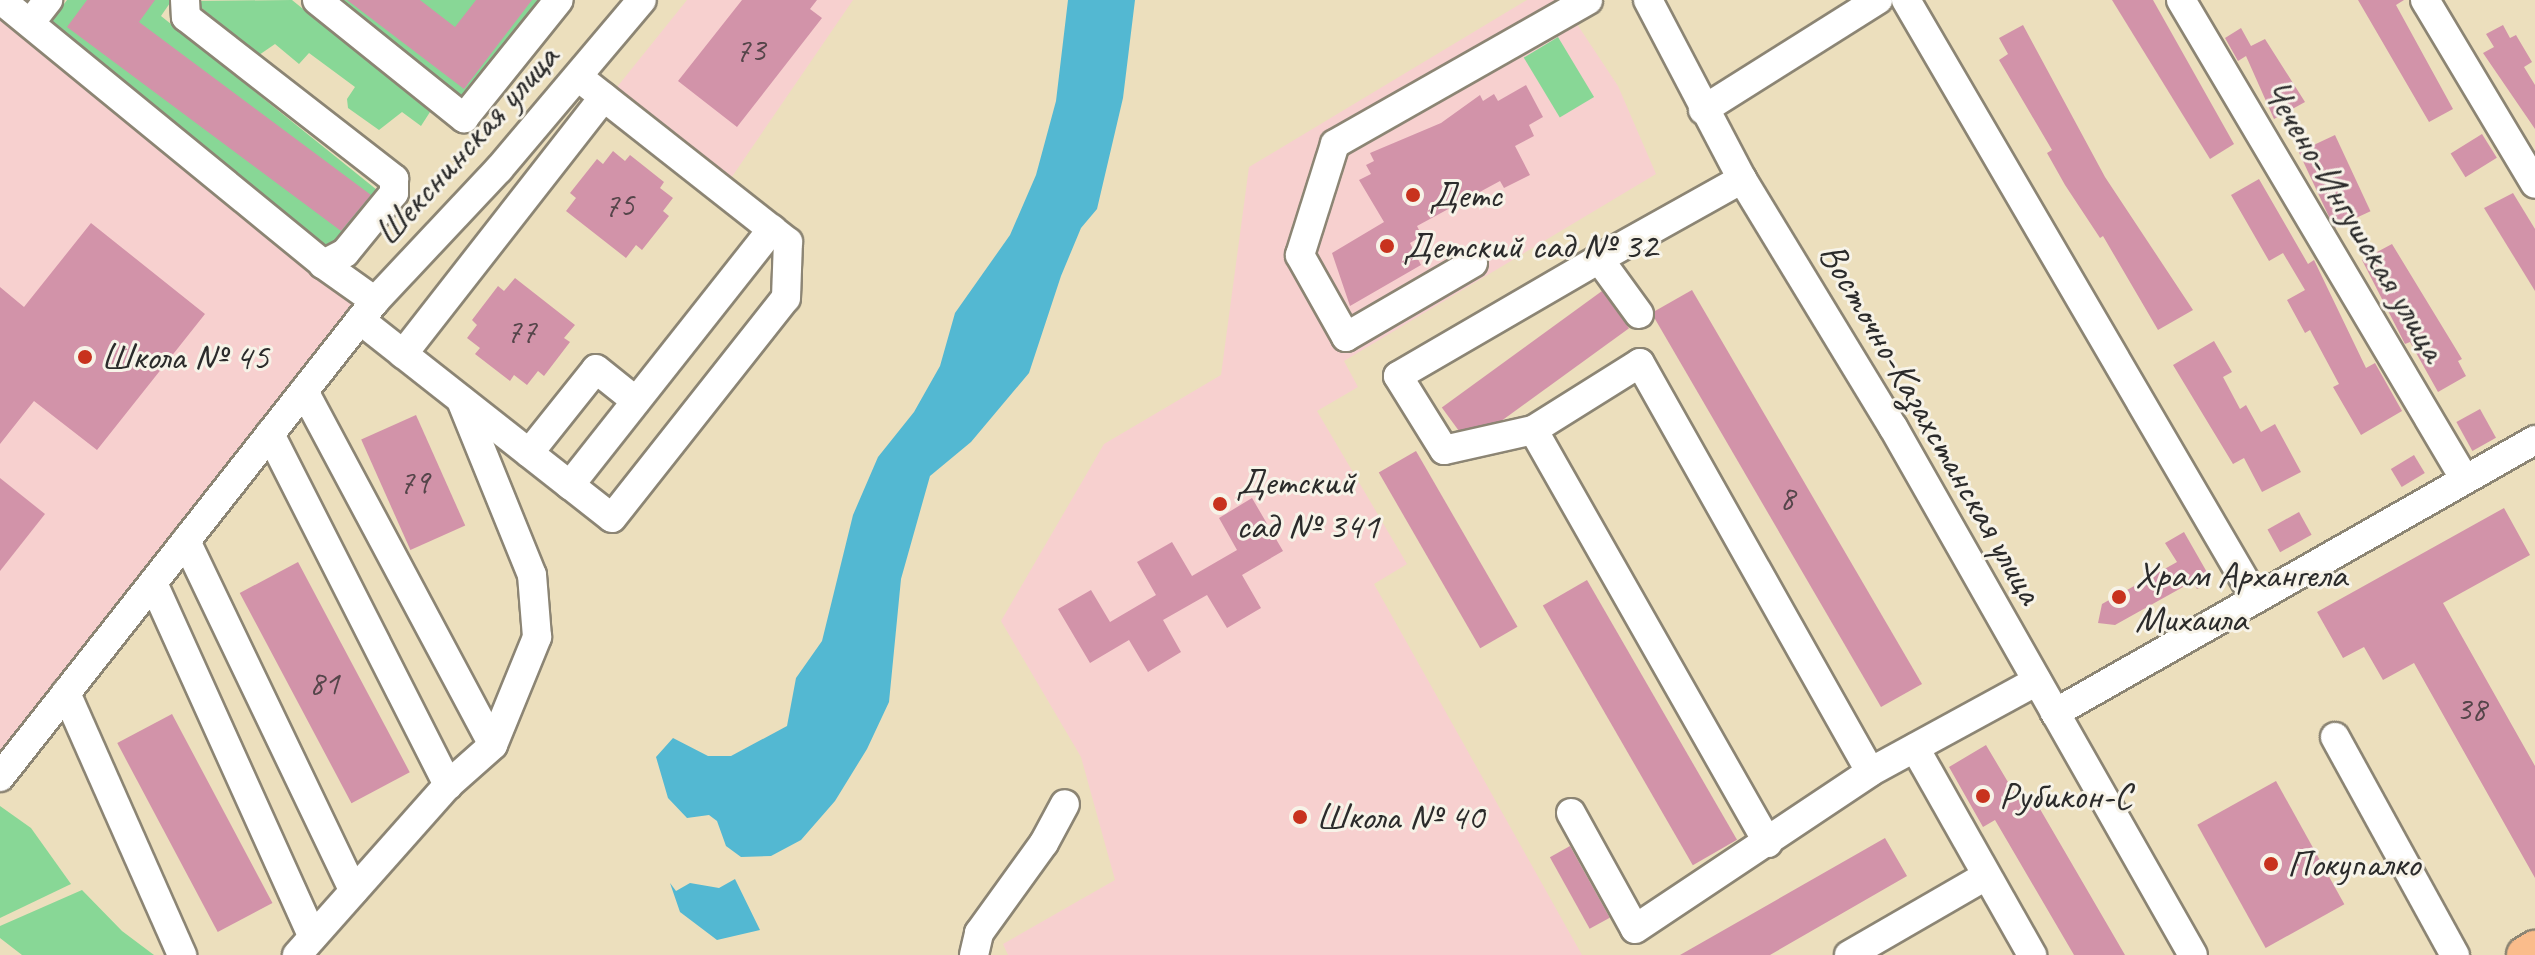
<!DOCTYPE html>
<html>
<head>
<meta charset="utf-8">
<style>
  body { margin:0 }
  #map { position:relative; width:2535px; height:955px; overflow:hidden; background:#ecdfbd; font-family:Caveat,sans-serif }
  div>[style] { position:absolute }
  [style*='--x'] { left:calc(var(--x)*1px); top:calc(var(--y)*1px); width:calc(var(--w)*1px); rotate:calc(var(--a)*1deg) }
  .built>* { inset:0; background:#f7d0cf }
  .green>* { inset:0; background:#88d796; transform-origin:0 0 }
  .water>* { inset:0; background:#53b8d2 }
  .building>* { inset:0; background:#d293a9; transform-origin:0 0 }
  .roads { filter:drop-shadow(2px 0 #8c8574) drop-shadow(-2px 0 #8c8574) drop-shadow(0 2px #8c8574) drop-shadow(0 -2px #8c8574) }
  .minor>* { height:28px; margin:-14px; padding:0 14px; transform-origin:14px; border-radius:14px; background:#fff }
  .major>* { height:36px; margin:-18px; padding:0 18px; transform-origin:18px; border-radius:18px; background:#fabc8b }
  .dots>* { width:22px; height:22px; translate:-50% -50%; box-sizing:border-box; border:4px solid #f7f3e8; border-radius:50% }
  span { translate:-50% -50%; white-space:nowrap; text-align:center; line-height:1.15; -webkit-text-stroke:6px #f7f3e8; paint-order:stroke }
  .number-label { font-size:34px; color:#55454a }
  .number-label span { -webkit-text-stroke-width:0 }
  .street-label { font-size:38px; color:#2b2b2b }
  .poi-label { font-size:38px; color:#2b2b2b }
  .left { translate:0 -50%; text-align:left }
</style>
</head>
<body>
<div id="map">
  <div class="built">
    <i style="clip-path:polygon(0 0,375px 301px,0 772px)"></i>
    <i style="clip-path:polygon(687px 0,853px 0,729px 181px,613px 92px)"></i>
    <i style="clip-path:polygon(1527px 0,1561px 0,1618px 86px,1656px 174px,1344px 361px,1358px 387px,1317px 411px,1407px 564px,1374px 584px,1582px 955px,1008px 955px,1003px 944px,1115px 880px,1081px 757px,1001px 621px,1104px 444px,1221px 375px,1249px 167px)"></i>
  </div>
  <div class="green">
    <i style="clip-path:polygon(67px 0,172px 0,161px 16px,382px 194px,336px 247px,325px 247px,57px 31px,52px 20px)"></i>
    <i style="clip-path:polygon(292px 0,430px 112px,421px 126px,402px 112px,379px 130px,348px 108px,347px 99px,355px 87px,309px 53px,299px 64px,275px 44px,259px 55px,193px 1px)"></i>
    <i style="clip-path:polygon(328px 0,554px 0,475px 96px,459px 100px)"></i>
    <i style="left:1558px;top:37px;width:70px;height:40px;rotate:59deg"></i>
    <i style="clip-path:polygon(0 806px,31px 828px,71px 884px,0 918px)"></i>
    <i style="clip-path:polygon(82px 890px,122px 931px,154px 955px,22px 955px,0 938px,0 926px)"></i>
  </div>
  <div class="water">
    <i style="clip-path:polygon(1068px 0,1135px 0,1123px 98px,1097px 209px,1081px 228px,1061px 276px,1029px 373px,971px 442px,930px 476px,901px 579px,889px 702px,867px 749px,835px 801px,801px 840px,771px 856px,741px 857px,726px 846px,717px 821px,709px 815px,687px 818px,668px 798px,656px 757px,673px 738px,708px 756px,731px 756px,787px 726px,796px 678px,822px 641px,853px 515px,878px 457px,914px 412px,940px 366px,955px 313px,1010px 235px,1036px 175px,1056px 101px)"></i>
    <i style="clip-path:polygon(735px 879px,760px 930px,717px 940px,680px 912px,670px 883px,676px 891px,690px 883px,719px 888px)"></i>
  </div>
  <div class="building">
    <i style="clip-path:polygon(87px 0,155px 0,139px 22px,371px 195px,341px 231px,67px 27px)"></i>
    <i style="clip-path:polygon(347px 0,420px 0,455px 27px,476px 0,532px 0,464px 89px)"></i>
    <i style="clip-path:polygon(742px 0,817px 0,810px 9px,822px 18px,737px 127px,678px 81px)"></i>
    <i style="clip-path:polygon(2112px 0,2153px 0,2234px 144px,2210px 159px)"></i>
    <i style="clip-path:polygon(2358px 0,2404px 0,2396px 5px,2453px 109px,2429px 122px)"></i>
    <i style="clip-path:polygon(2023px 25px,2105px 177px,2193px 310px,2158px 330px,2103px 236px,2100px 238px,2065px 185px,2047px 153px,2052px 150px,1999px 60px,2008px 54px,1999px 38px)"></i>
    <i style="clip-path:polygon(2503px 25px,2510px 38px,2516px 35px,2532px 62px,2524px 67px,2535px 85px,2535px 129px,2483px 53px,2494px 47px,2486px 34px)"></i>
    <i style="clip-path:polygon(2241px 28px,2251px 46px,2265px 39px,2305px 102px,2274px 119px,2246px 56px,2238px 61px,2225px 38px)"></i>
    <i style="clip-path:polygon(1526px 85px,1543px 117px,1529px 125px,1534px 136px,1515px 146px,1530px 175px,1504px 188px,1500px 181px,1417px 226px,1422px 236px,1410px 243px,1421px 265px,1350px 306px,1332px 253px,1384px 222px,1359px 180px,1371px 174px,1366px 165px,1374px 161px,1370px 153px,1441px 123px,1480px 95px,1483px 101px,1494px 94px,1498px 101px)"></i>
    <i style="left:2482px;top:134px;width:28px;height:37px;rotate:58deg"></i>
    <i style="left:2335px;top:135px;width:84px;height:40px;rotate:65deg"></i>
    <i style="clip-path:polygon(613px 151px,625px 161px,630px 155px,664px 182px,660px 188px,673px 198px,663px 211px,669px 216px,642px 250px,636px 245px,626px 258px,566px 211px,576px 198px,570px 193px,597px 159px,603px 164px)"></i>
    <i style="clip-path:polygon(2259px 179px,2308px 264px,2314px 260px,2366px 368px,2375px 363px,2402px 411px,2361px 435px,2333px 387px,2339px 384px,2310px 330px,2305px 333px,2287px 300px,2305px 290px,2283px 253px,2269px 261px,2231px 195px)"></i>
    <i style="clip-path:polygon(2513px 193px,2535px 229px,2535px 291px,2484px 208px)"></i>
    <i style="clip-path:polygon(91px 223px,205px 314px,97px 450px,34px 401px,0 444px,0 287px,24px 307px)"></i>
    <i style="clip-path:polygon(2392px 244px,2462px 359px,2458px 361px,2466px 376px,2438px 392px,2410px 342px,2405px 344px,2362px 260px)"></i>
    <i style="clip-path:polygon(515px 278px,575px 325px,564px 338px,570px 342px,544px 376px,538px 371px,527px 385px,514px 375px,510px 381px,475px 354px,480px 348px,467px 338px,477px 325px,472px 320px,498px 286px,504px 291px)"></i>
    <i style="clip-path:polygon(1692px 290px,1922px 684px,1881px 707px,1655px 319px,1655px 311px)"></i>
    <i style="left:1602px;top:291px;width:46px;height:198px;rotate:54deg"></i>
    <i style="clip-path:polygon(2214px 341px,2232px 372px,2223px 377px,2240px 409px,2246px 405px,2261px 432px,2275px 424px,2301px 472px,2262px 492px,2244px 458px,2233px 464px,2173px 365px)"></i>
    <i style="left:2480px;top:409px;width:33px;height:27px;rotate:61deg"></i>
    <i style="left:416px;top:415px;width:121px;height:60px;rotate:66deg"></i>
    <i style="left:1416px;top:451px;width:203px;height:43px;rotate:60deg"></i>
    <i style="left:2414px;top:455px;width:21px;height:27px;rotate:59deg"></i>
    <i style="clip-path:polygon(0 478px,45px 514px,0 571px)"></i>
    <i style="clip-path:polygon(1252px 498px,1283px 551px,1242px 575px,1261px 608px,1227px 628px,1207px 595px,1163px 620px,1181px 652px,1148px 672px,1129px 640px,1090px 663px,1058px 609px,1091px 590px,1110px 622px,1156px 595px,1137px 562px,1172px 542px,1192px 576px,1237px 550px,1219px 518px)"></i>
    <i style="clip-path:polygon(2504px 508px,2530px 555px,2443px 603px,2535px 766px,2535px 878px,2414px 663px,2383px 680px,2364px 647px,2343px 658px,2317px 612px)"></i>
    <i style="left:2299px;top:512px;width:26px;height:36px;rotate:61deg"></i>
    <i style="clip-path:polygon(2184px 532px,2212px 581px,2197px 589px,2192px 582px,2115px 625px,2098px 623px,2102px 604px,2177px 562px,2165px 543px)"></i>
    <i style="left:298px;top:562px;width:238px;height:66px;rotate:62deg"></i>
    <i style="left:1587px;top:580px;width:300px;height:51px;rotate:60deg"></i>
    <i style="left:172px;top:714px;width:214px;height:62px;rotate:62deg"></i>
    <i style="clip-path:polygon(1986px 745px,2021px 804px,2033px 797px,2125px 955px,2074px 955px,1995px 820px,1983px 827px,1949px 767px)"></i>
    <i style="left:2276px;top:781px;width:141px;height:90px;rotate:61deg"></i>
    <i style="clip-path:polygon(1885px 838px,1907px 876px,1808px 933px,1770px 955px,1680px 955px)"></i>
    <i style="left:1570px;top:846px;width:82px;height:23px;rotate:61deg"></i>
  </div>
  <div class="roads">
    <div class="minor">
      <i style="--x:1;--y:0;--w:416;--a:39.3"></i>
      <i style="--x:323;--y:264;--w:64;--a:35.4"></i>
      <i style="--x:185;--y:0;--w:17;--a:87"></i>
      <i style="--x:186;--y:17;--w:264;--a:37.9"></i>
      <i style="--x:394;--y:179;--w:14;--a:90"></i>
      <i style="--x:394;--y:193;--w:77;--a:129.2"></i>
      <i style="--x:345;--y:253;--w:25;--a:153"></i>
      <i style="--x:317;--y:0;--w:189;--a:38.8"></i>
      <i style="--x:464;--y:118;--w:151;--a:-51.2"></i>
      <i style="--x:1648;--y:0;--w:202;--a:62.3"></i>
      <i style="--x:1742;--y:179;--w:290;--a:58.7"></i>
      <i style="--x:1893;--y:427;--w:607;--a:60.4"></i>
      <i style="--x:1906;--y:0;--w:692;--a:59.73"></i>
      <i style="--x:2181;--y:0;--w:555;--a:59.37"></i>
      <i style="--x:2425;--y:0;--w:214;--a:59.1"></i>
      <i style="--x:31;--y:22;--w:28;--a:-52"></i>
      <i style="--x:1703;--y:110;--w:207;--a:-32.2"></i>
      <i style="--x:1473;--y:263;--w:147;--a:149.8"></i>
      <i style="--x:1346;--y:337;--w:94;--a:-119.3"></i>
      <i style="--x:1300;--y:255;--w:116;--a:-72.5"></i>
      <i style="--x:1335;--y:144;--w:291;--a:-29.6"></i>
      <i style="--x:1639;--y:314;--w:68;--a:-126"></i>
      <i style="--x:1599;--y:259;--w:164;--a:-29.2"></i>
      <i style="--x:360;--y:320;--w:267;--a:38.2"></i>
      <i style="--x:570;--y:485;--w:326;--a:-51.7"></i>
      <i style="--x:403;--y:354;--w:326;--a:-52"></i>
      <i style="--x:304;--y:391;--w:401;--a:61.9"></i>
      <i style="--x:1533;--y:430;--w:91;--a:167.3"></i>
      <i style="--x:1444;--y:450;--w:87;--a:-121.9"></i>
      <i style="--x:1398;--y:376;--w:233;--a:-30.2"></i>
      <i style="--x:270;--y:434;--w:394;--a:63.1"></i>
      <i style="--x:529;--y:453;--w:107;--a:-51.4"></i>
      <i style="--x:596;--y:369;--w:51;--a:38.7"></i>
      <i style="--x:570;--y:485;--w:53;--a:38.2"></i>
      <i style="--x:612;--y:518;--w:280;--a:-51.7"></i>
      <i style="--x:786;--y:298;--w:56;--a:-88"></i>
      <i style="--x:788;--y:242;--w:267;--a:-141.8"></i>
      <i style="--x:186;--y:541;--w:388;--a:64.4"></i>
      <i style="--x:153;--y:583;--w:388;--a:65.7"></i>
      <i style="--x:66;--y:693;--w:287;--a:66.1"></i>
      <i style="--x:2055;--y:713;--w:552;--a:-29.63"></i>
      <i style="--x:2335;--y:737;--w:249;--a:61.2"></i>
      <i style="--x:1915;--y:748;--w:238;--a:60.5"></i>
      <i style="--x:0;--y:777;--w:606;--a:-51.77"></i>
      <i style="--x:375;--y:301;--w:181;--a:-46.8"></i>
      <i style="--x:499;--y:169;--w:221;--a:-49.8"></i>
      <i style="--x:1571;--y:813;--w:132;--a:61.1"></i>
      <i style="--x:1635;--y:929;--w:283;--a:-33.7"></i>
      <i style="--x:1870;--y:772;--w:190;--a:-28.6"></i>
      <i style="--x:1768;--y:843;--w:475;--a:-119.6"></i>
      <i style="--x:1533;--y:430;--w:126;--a:-32.1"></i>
      <i style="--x:1640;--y:363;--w:469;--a:60.6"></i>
      <i style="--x:297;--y:955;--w:227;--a:-48.4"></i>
      <i style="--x:448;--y:785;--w:60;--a:-41.6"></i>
      <i style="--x:493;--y:745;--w:117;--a:-67.8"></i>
      <i style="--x:537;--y:637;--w:62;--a:-94.6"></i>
      <i style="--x:532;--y:575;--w:189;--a:-112.1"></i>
      <i style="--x:974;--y:955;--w:23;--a:-77"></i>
      <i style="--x:979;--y:933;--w:111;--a:-54.2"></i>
      <i style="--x:1044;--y:843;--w:44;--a:-61.7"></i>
      <i style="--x:1849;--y:955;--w:158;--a:-30"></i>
    </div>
    <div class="major">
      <i style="--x:2525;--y:955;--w:12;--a:-31"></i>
    </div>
  </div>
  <div class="dots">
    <i style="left:1413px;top:195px;background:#c8321e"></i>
    <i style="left:1387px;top:246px;background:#c8321e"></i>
    <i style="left:85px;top:357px;background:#c8321e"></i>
    <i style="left:1220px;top:504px;background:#c8321e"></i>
    <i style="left:2119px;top:597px;background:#c8321e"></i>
    <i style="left:1983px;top:796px;background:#c8321e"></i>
    <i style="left:1300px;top:817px;background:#c8321e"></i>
    <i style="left:2271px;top:864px;background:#c8321e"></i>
  </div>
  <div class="number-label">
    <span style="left:750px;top:50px">73</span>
    <span style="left:619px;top:205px">75</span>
    <span style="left:521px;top:331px">77</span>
    <span style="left:414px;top:482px">79</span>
    <span style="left:1787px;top:498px">8</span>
    <span style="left:324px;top:683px">81</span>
    <span style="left:2471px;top:709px">38</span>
  </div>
  <div class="street-label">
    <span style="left:466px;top:145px;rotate:-48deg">Шекснинская улица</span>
    <span style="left:2355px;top:220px;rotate:59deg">Чечено-Ингушская улица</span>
    <span style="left:1931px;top:423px;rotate:60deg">Восточно-Казахстанская улица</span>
  </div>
  <div class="poi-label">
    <span class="left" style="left:1429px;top:195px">Детс</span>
    <span class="left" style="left:1403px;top:246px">Детский сад № 32</span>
    <span class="left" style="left:101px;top:357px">Школа № 45</span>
    <span class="left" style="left:1236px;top:504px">Детский<br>сад № 341</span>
    <span class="left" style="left:2135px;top:597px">Храм Архангела<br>Михаила</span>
    <span class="left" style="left:1999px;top:796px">Рубикон-С</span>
    <span class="left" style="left:1316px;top:817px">Школа № 40</span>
    <span class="left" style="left:2287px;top:864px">Покупалко</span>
  </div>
</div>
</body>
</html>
